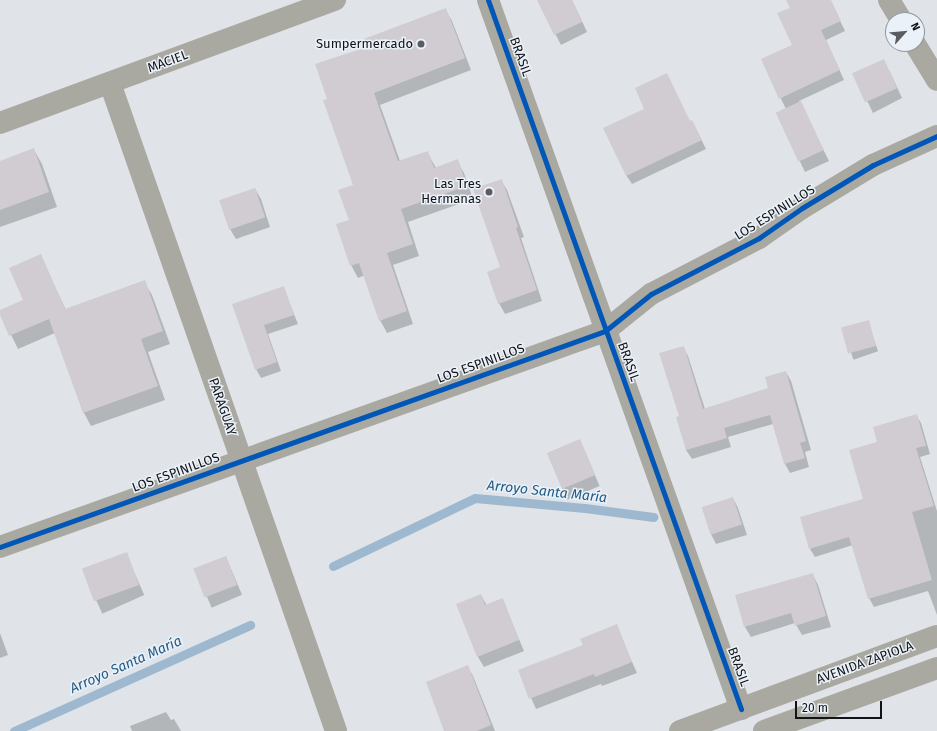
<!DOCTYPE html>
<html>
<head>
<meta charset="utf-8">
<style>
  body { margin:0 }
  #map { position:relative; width:937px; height:731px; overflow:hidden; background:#e0e4e8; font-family:"Fira Sans",sans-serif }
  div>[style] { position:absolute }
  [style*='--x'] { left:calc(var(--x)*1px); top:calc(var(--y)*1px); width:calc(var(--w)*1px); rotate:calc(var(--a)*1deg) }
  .shadow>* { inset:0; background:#0003; transform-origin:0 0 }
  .stream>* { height:9px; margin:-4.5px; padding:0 4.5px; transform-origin:4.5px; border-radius:4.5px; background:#9eb9cf }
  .building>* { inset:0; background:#d1cbd2; transform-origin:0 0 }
  .minor>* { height:22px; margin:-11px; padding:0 11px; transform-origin:11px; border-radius:11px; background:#a9a9a1 }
  .secondary>* { height:22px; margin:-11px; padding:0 11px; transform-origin:11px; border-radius:11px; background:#a9a8a1 }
  .cycleway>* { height:5px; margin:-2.5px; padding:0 2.5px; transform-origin:2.5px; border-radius:2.5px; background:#0057b8 }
  .dots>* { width:11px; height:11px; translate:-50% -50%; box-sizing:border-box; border:2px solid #eaf1f9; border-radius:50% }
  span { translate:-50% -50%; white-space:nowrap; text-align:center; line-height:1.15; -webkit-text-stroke:3px #eaf1f9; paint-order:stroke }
  .poi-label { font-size:13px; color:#111316 }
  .right { translate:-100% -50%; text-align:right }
  .street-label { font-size:13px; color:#111316 }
  .water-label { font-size:14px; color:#255c85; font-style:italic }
  .north { position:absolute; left:885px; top:12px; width:40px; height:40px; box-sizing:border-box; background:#eaf1f9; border:1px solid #93989e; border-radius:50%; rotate:63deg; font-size:11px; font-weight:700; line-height:16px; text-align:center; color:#111316 }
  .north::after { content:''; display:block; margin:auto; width:14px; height:18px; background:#595c60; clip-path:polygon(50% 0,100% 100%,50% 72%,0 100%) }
  .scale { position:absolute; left:795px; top:701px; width:87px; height:18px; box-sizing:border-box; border:2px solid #111316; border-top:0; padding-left:5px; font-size:12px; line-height:14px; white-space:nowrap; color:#111316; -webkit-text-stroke:3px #eaf1f9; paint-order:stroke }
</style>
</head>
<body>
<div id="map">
  <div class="shadow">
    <i style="clip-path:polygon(548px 0,572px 0,587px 32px,561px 45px,540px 4px)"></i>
    <i style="clip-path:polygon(787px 0,830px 0,845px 31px,826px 40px,844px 80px,799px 101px,829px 161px,805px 172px,777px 113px,786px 109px,762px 60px,794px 45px,791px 8px)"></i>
    <i style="clip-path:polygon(445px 9px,452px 21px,471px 70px,380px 105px,400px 161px,427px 152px,436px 168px,457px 161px,464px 173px,473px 199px,408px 222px,419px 256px,393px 265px,413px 324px,387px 333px,380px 320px,365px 275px,358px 278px,351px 265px,350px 220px,354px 186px,328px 100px,365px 48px)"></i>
    <i style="clip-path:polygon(889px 70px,902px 98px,873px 113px,854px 74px)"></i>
    <i style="clip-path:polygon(692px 121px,706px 149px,632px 184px,626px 175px)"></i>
    <i style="clip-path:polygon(34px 150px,42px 164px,57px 207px,0 227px,0 162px)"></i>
    <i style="clip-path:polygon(501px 180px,507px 190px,524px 237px,521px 238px,542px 301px,505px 314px,499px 303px,501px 268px)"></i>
    <i style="clip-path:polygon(255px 189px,261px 199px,270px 227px,236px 239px,230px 229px,220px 201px)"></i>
    <i style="clip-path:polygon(40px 255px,66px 310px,144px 282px,152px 295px,170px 344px,148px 352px,165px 400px,91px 426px,84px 413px,55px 333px,18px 349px,0 312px,24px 301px)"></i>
    <i style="clip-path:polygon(283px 287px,298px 324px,268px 334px,281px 371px,261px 378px,256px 369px,233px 305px)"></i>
    <i style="left:868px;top:322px;width:31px;height:26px;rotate:71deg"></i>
    <i style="clip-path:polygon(683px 347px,688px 356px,705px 409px,770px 388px,786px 372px,791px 381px,811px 450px,805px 452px,809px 467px,790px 473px,785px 464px,773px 424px,728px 437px,731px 447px,692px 459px,686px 450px,680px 417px)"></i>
    <i style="clip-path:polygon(916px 415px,921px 423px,930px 454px,920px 457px,937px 511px,937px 615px,928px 591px,874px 607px,869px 598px,853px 545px,815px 557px,810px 549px,865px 499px,878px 442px)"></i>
    <i style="left:580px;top:440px;width:50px;height:35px;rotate:67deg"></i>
    <i style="clip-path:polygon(733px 498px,738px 508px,747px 535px,716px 544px,711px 534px)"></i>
    <i style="left:126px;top:554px;width:45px;height:46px;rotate:66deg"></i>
    <i style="left:226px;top:557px;width:41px;height:33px;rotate:67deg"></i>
    <i style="clip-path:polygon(813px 575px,818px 585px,831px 627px,802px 635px,795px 623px,751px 637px,745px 627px)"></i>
    <i style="clip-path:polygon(481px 595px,487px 606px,502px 599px,524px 651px,484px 667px,478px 657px)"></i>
    <i style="clip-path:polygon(616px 626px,637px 673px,602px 686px,601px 684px,536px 709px,519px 671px,584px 646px)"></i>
    <i style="clip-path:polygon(0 633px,8px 655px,0 658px)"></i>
    <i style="clip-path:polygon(467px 666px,473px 676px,495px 731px,445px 731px)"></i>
    <i style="clip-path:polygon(166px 712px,171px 720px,174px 719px,181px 731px,132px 731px,130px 726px)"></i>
  </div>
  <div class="stream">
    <i style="--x:333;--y:566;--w:157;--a:-25.6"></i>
    <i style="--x:475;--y:498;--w:110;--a:5.2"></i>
    <i style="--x:585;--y:508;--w:69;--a:7.5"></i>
    <i style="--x:14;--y:731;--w:259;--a:-24.2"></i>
  </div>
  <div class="building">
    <i style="clip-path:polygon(537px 0,572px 0,582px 22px,554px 35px)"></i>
    <i style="clip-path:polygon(786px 0,831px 0,841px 21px,821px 30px,840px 70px,779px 99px,761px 59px,792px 45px,777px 13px,790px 8px)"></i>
    <i style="clip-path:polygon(446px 8px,465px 58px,374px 93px,398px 161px,428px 151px,434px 168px,458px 159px,467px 186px,401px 209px,413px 244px,387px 253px,407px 311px,379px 321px,359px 263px,350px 266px,336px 224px,349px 220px,338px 190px,353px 185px,323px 100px,327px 99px,315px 64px,364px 48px,361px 40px)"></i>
    <i style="left:884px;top:59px;width:32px;height:35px;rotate:66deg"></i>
    <i style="clip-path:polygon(667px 73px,690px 121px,692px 120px,702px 140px,626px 176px,603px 128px,644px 109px,635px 88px)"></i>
    <i style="left:801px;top:101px;width:54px;height:28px;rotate:65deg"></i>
    <i style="clip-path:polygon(34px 148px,49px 192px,0 210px,0 161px)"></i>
    <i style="clip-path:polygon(502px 179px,518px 227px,516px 228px,537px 290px,498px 304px,487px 272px,500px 267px,473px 189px)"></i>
    <i style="left:255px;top:188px;width:31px;height:38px;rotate:71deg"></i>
    <i style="clip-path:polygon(41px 254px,65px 309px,145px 280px,163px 331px,141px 339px,158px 386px,83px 413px,49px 319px,9px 336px,0 315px,0 310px,23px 300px,9px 268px)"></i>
    <i style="clip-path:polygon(284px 286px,294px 315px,264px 325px,277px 362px,255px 370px,232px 304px)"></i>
    <i style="left:869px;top:320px;width:27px;height:29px;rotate:75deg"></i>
    <i style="clip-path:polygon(684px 346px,703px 409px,768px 388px,765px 377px,786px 371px,806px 441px,800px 443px,805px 458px,784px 464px,770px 415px,724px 428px,727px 438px,686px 450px,676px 417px,679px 416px,659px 353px)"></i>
    <i style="clip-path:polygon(917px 414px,926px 446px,916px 448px,934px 506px,912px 512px,932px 580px,868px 599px,849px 537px,809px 549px,800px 517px,863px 499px,849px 450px,877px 442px,873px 427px)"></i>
    <i style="left:580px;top:439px;width:39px;height:36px;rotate:67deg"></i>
    <i style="left:733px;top:497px;width:29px;height:33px;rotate:72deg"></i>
    <i style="left:127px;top:552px;width:35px;height:48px;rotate:70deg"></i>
    <i style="left:226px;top:556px;width:31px;height:35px;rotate:69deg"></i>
    <i style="clip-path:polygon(813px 573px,826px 616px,795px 626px,791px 613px,744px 627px,735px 595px)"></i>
    <i style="clip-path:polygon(481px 594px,485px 605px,503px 598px,519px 640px,477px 657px,456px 604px)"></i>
    <i style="clip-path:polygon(617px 624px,632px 662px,595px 677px,594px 674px,529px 699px,518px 670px,583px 645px,580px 639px)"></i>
    <i style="clip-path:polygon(468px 665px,491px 725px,477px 731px,444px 731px,426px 682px)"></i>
  </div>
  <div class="minor">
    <i style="--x:488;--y:0;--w:753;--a:70.36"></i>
    <i style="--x:889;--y:0;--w:23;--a:59"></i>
    <i style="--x:915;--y:44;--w:42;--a:58.6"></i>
    <i style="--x:110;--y:83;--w:686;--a:70.77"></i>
    <i style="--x:0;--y:123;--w:357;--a:-20.2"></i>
    <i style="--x:0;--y:547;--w:642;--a:-19.65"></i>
    <i style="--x:605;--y:331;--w:59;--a:-38.8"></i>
    <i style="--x:651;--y:294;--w:122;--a:-27.4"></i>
    <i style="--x:759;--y:238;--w:52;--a:-34.9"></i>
    <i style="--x:802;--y:208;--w:83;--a:-31.2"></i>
    <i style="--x:873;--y:165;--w:70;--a:-24.4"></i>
  </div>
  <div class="secondary">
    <i style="--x:680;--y:731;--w:274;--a:-20.3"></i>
    <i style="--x:764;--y:731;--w:184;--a:-20"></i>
  </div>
  <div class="cycleway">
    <i style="--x:488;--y:0;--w:753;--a:70.36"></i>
    <i style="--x:0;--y:547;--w:642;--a:-19.65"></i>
    <i style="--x:605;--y:331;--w:59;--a:-38.8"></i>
    <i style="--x:651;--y:294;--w:122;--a:-27.4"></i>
    <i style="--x:759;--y:238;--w:52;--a:-34.9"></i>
    <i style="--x:802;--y:208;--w:83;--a:-31.2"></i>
    <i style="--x:873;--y:165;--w:70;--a:-24.4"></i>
  </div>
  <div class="dots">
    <i style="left:421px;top:44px;background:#595c60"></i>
    <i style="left:489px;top:192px;background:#595c60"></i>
  </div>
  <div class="poi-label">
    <span class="right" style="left:413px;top:44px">Sumpermercado</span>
    <span class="right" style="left:481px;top:192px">Las Tres<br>Hermanas</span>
  </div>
  <div class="street-label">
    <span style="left:520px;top:57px;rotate:70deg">BRASIL</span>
    <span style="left:168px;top:62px;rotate:-20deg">MACIEL</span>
    <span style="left:775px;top:213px;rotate:-32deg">LOS ESPINILLOS</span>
    <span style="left:628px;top:362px;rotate:70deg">BRASIL</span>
    <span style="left:481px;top:364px;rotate:-20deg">LOS ESPINILLOS</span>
    <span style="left:222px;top:407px;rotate:71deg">PARAGUAY</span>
    <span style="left:176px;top:473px;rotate:-20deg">LOS ESPINILLOS</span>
    <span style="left:865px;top:663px;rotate:-20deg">AVENIDA ZAPIOLA</span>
    <span style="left:738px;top:667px;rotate:70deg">BRASIL</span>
  </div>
  <div class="water-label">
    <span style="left:547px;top:492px;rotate:6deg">Arroyo Santa María</span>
    <span style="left:126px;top:665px;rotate:-24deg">Arroyo Santa María</span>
  </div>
  <div class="north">N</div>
  <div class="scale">20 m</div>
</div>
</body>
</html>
